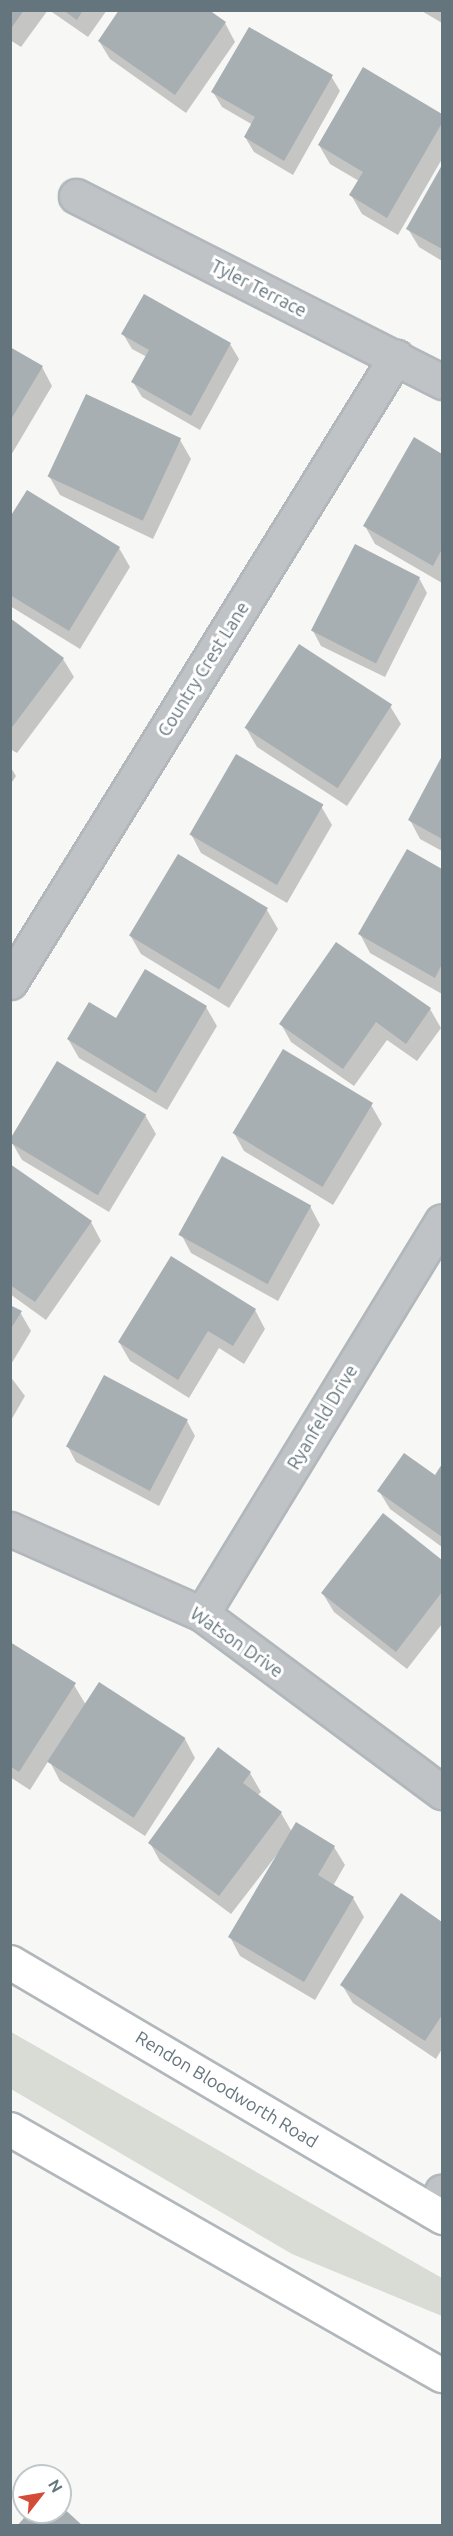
<!DOCTYPE html>
<html>
<head>
<meta charset="utf-8">
<style>
  body { margin:0 }
  #map { position:relative; width:453px; height:2536px; overflow:hidden; background:#f7f7f5; font-family:Ubuntu,sans-serif }
  div>[style] { position:absolute }
  [style*='--x'] { left:calc(var(--x)*1px); top:calc(var(--y)*1px); width:calc(var(--w)*1px); rotate:calc(var(--a)*1deg) }
  .green>* { inset:0; background:#d8dcd4 }
  .shadow>* { inset:0; background:#0003 }
  .building>* { inset:0; background:#a7afb3; transform-origin:0 0 }
  .roads { filter:drop-shadow(2px 0 #b1b7bb) drop-shadow(-2px 0 #b1b7bb) drop-shadow(0 2px #b1b7bb) drop-shadow(0 -2px #b1b7bb) }
  .street>* { height:33px; margin:-16.5px; padding:0 16.5px; transform-origin:16.5px; border-radius:16.5px; background:#bfc3c6 }
  .secondary>* { height:33px; margin:-16.5px; padding:0 16.5px; transform-origin:16.5px; border-radius:16.5px; background:#fff }
  span { translate:-50% -50%; white-space:nowrap; text-align:center; line-height:1.15; -webkit-text-stroke:6px #fff; paint-order:stroke }
  .street-label { font-size:18px; color:#65757d }
  .frame { position:absolute; inset:0; border:12px solid #65757d; pointer-events:none }
  .north { position:absolute; left:12px; top:2464px; width:60px; height:60px; box-sizing:border-box; background:#fff; border:2px solid #c1c8cb; border-radius:50%; rotate:59deg; font-size:16px; font-weight:700; line-height:24px; text-align:center; color:#65757d }
  .north::after { content:''; display:block; margin:auto; width:21px; height:27px; background:#d34b39; clip-path:polygon(50% 0,100% 100%,50% 72%,0 100%) }
</style>
</head>
<body>
<div id="map">
  <div class="green">
    <i style="clip-path:polygon(11px 2032px,442px 2278px,442px 2316px,292px 2254px,11px 2089px)"></i>
  </div>
  <div class="shadow">
    <i style="clip-path:polygon(10px 10px,48px 10px,21px 47px,10px 40px)"></i>
    <i style="clip-path:polygon(49px 10px,107px 10px,88px 37px)"></i>
    <i style="clip-path:polygon(420px 10px,442px 10px,442px 23px)"></i>
    <i style="clip-path:polygon(225px 23px,235px 42px,186px 113px,110px 59px,99px 41px)"></i>
    <i style="clip-path:polygon(363px 69px,442px 116px,442px 159px,398px 235px,362px 214px,351px 195px,359px 181px,330px 164px,319px 145px)"></i>
    <i style="clip-path:polygon(331px 76px,340px 91px,293px 175px,254px 152px,245px 137px,253px 125px,222px 107px,213px 92px)"></i>
    <i style="clip-path:polygon(442px 168px,442px 261px,419px 247px,408px 229px)"></i>
    <i style="clip-path:polygon(123px 334px,230px 344px,239px 359px,200px 430px,142px 397px,133px 382px,147px 357px,132px 349px)"></i>
    <i style="clip-path:polygon(10px 349px,42px 367px,52px 386px,10px 457px)"></i>
    <i style="clip-path:polygon(415px 439px,442px 456px,442px 583px,375px 544px,365px 526px)"></i>
    <i style="clip-path:polygon(180px 440px,191px 459px,153px 539px,60px 495px,49px 476px)"></i>
    <i style="clip-path:polygon(10px 520px,119px 548px,130px 567px,80px 649px,10px 606px)"></i>
    <i style="clip-path:polygon(419px 578px,427px 593px,385px 677px,321px 646px,313px 631px)"></i>
    <i style="clip-path:polygon(10px 620px,63px 659px,74px 677px,17px 753px,10px 749px)"></i>
    <i style="clip-path:polygon(390px 706px,401px 724px,347px 806px,257px 747px,246px 728px)"></i>
    <i style="clip-path:polygon(442px 759px,442px 851px,420px 839px,410px 820px)"></i>
    <i style="clip-path:polygon(10px 766px,16px 776px,10px 785px)"></i>
    <i style="clip-path:polygon(321px 806px,332px 825px,287px 903px,201px 853px,191px 834px)"></i>
    <i style="clip-path:polygon(407px 851px,442px 871px,442px 994px,370px 953px,360px 934px)"></i>
    <i style="clip-path:polygon(267px 910px,278px 929px,229px 1008px,141px 954px,130px 935px)"></i>
    <i style="clip-path:polygon(206px 1007px,217px 1026px,167px 1110px,79px 1058px,68px 1039px,116px 1020px)"></i>
    <i style="clip-path:polygon(430px 1009px,441px 1028px,417px 1061px,387px 1040px,354px 1086px,291px 1042px,281px 1024px)"></i>
    <i style="clip-path:polygon(371px 1105px,382px 1124px,333px 1205px,244px 1151px,234px 1133px)"></i>
    <i style="clip-path:polygon(145px 1115px,156px 1134px,109px 1212px,22px 1160px,11px 1141px)"></i>
    <i style="clip-path:polygon(10px 1166px,91px 1222px,101px 1241px,46px 1320px,10px 1294px)"></i>
    <i style="clip-path:polygon(310px 1206px,320px 1225px,278px 1301px,191px 1253px,181px 1234px)"></i>
    <i style="clip-path:polygon(10px 1306px,20px 1312px,31px 1331px,10px 1366px)"></i>
    <i style="clip-path:polygon(255px 1310px,265px 1329px,244px 1364px,219px 1348px,189px 1398px,130px 1361px,119px 1342px)"></i>
    <i style="clip-path:polygon(10px 1376px,25px 1396px,10px 1422px)"></i>
    <i style="clip-path:polygon(187px 1421px,195px 1436px,159px 1506px,76px 1462px,68px 1447px)"></i>
    <i style="clip-path:polygon(442px 1466px,442px 1547px,390px 1509px,379px 1491px,435px 1477px)"></i>
    <i style="clip-path:polygon(384px 1516px,442px 1562px,442px 1624px,407px 1669px,334px 1612px,323px 1594px)"></i>
    <i style="clip-path:polygon(10px 1643px,74px 1685px,86px 1705px,185px 1739px,195px 1758px,145px 1836px,60px 1781px,49px 1760px,30px 1790px,10px 1777px)"></i>
    <i style="clip-path:polygon(218px 1749px,250px 1773px,261px 1792px,258px 1795px,281px 1813px,292px 1832px,334px 1847px,345px 1865px,333px 1886px,353px 1898px,364px 1917px,315px 2000px,240px 1956px,230px 1937px,282px 1848px,231px 1914px,160px 1861px,150px 1843px)"></i>
    <i style="clip-path:polygon(401px 1896px,442px 1923px,442px 2049px,436px 2059px,353px 2003px,342px 1985px)"></i>
  </div>
  <div class="building">
    <i style="clip-path:polygon(10px 10px,24px 10px,10px 30px)"></i>
    <i style="clip-path:polygon(63px 10px,83px 10px,77px 20px)"></i>
    <i style="clip-path:polygon(119px 10px,209px 10px,226px 22px,175px 95px,98px 41px)"></i>
    <i style="clip-path:polygon(249px 27px,333px 75px,284px 161px,244px 137px,255px 117px,211px 92px)"></i>
    <i style="clip-path:polygon(363px 67px,442px 114px,442px 123px,387px 218px,349px 195px,363px 172px,318px 145px)"></i>
    <i style="clip-path:polygon(442px 165px,442px 249px,406px 229px)"></i>
    <i style="clip-path:polygon(144px 294px,231px 343px,191px 416px,131px 382px,149px 350px,121px 334px)"></i>
    <i style="clip-path:polygon(10px 347px,43px 366px,10px 421px)"></i>
    <i style="left:86px;top:394px;width:105px;height:91px;rotate:25deg"></i>
    <i style="clip-path:polygon(414px 437px,442px 454px,442px 549px,433px 566px,363px 526px)"></i>
    <i style="clip-path:polygon(27px 490px,120px 547px,69px 631px,10px 595px,10px 517px)"></i>
    <i style="left:355px;top:544px;width:73px;height:97px;rotate:27deg"></i>
    <i style="clip-path:polygon(10px 618px,64px 658px,10px 730px)"></i>
    <i style="left:299px;top:644px;width:111px;height:100px;rotate:33deg"></i>
    <i style="left:236px;top:754px;width:101px;height:93px;rotate:30deg"></i>
    <i style="clip-path:polygon(442px 756px,442px 839px,408px 820px)"></i>
    <i style="clip-path:polygon(407px 849px,442px 869px,442px 964px,435px 978px,358px 934px)"></i>
    <i style="left:178px;top:854px;width:105px;height:95px;rotate:31deg"></i>
    <i style="clip-path:polygon(336px 942px,431px 1008px,406px 1044px,376px 1022px,343px 1069px,279px 1024px)"></i>
    <i style="clip-path:polygon(145px 969px,207px 1006px,156px 1093px,67px 1039px,89px 1002px,116px 1018px)"></i>
    <i style="left:283px;top:1049px;width:105px;height:98px;rotate:31deg"></i>
    <i style="left:57px;top:1061px;width:104px;height:94px;rotate:31deg"></i>
    <i style="left:222px;top:1156px;width:102px;height:90px;rotate:29deg"></i>
    <i style="clip-path:polygon(10px 1164px,92px 1221px,35px 1302px,10px 1285px)"></i>
    <i style="clip-path:polygon(171px 1256px,256px 1309px,233px 1346px,208px 1331px,178px 1380px,118px 1342px)"></i>
    <i style="clip-path:polygon(10px 1305px,22px 1311px,10px 1330px)"></i>
    <i style="left:104px;top:1375px;width:95px;height:81px;rotate:28deg"></i>
    <i style="clip-path:polygon(404px 1453px,435px 1475px,442px 1464px,442px 1537px,377px 1491px)"></i>
    <i style="clip-path:polygon(383px 1513px,442px 1560px,442px 1592px,396px 1652px,321px 1593px)"></i>
    <i style="clip-path:polygon(10px 1642px,76px 1683px,19px 1772px,10px 1766px)"></i>
    <i style="left:99px;top:1682px;width:103px;height:95px;rotate:33deg"></i>
    <i style="clip-path:polygon(218px 1747px,251px 1772px,243px 1783px,282px 1812px,219px 1896px,148px 1843px)"></i>
    <i style="clip-path:polygon(296px 1822px,335px 1846px,318px 1875px,354px 1897px,304px 1982px,228px 1937px)"></i>
    <i style="clip-path:polygon(401px 1893px,442px 1922px,442px 2015px,425px 2041px,340px 1985px)"></i>
    <i style="clip-path:polygon(60px 2505px,83px 2526px,17px 2526px,29px 2512px,60px 2512px)"></i>
  </div>
  <div class="roads">
    <div class="street">
      <i style="--x:76;--y:196;--w:411;--a:26.9"></i>
      <i style="--x:10;--y:982;--w:735;--a:-58.3"></i>
      <i style="--x:10;--y:1529;--w:210;--a:23.9"></i>
      <i style="--x:202;--y:1614;--w:299;--a:36.6"></i>
      <i style="--x:202;--y:1614;--w:460;--a:-58.6"></i>
      <i style="--x:432;--y:2211;--w:22;--a:-63"></i>
    </div>
    <div class="secondary">
      <i style="--x:10;--y:1962;--w:502;--a:30.55"></i>
      <i style="--x:10;--y:2129;--w:497;--a:29.7"></i>
    </div>
  </div>
  <div class="street-label">
    <span style="left:259px;top:288px;rotate:27deg">Tyler Terrace</span>
    <span style="left:203px;top:669px;rotate:-58deg">Country Crest Lane</span>
    <span style="left:322px;top:1417px;rotate:-59deg">Ryanfeld Drive</span>
    <span style="left:237px;top:1642px;rotate:35deg">Watson Drive</span>
    <span style="left:227px;top:2089px;rotate:31deg">Rendon Bloodworth Road</span>
  </div>
  <div class="frame"></div>
  <div class="north">N</div>
</div>
</body>
</html>
